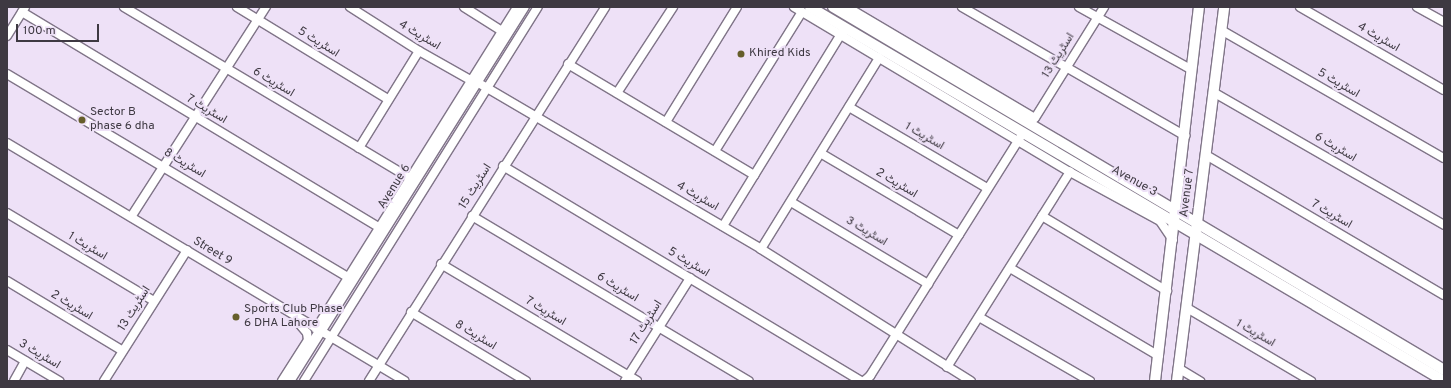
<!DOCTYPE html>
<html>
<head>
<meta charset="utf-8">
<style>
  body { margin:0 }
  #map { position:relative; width:1451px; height:388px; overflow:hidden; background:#eee1f7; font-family:Overpass,Vazirmatn,sans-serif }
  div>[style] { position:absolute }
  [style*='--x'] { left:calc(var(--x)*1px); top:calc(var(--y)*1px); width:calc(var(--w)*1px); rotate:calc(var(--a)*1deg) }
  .roads { filter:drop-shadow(1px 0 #807588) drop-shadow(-1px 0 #807588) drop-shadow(0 1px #807588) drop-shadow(0 -1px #807588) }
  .minor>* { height:8px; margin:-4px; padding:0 4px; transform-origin:4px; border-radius:4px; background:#fff }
  .major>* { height:10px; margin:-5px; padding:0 5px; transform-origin:5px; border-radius:5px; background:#fff }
  .dots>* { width:11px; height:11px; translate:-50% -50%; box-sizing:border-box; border:2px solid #eee1f7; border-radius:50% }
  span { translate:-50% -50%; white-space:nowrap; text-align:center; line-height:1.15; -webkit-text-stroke:4px #eee1f7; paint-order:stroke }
  .street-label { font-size:12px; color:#3e3942 }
  .poi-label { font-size:12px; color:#3e3942 }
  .left { translate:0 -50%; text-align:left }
  .frame { position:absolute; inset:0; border:8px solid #3e3942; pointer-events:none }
  .scale { position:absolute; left:16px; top:24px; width:83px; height:18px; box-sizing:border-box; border:2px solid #3e3942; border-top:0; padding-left:5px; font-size:12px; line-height:14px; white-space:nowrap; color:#3e3942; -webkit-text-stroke:3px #eee1f7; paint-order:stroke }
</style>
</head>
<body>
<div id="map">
  <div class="roads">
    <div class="minor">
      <i style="--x:124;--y:7;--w:333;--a:30.9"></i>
      <i style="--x:237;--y:7;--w:177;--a:31.4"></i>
      <i style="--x:350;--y:7;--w:82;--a:32.5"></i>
      <i style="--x:419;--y:51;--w:63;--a:29.4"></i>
      <i style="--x:464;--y:7;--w:45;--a:32.3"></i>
      <i style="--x:794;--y:7;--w:322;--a:30.9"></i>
      <i style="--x:1070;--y:172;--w:102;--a:28.6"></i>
      <i style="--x:1160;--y:221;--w:23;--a:56"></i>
      <i style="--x:847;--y:7;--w:218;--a:30.6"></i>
      <i style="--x:1035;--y:118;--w:131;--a:-58.1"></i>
      <i style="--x:962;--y:7;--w:258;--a:30"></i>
      <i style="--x:1079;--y:7;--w:129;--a:29.1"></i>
      <i style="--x:1300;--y:7;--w:166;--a:30"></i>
      <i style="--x:1417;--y:7;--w:31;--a:29"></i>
      <i style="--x:22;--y:12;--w:416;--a:31.1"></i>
      <i style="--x:1221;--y:30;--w:257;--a:29.9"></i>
      <i style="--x:7;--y:36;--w:34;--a:-58"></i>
      <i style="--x:568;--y:64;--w:217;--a:30.8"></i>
      <i style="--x:7;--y:74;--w:397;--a:30.8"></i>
      <i style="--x:482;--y:85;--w:324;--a:30.4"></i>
      <i style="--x:761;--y:249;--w:248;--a:32.2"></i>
      <i style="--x:1213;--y:92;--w:267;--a:29.9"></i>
      <i style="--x:617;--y:93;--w:103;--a:-56.9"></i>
      <i style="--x:849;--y:107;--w:160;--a:30.4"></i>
      <i style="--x:666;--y:122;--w:135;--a:-58.3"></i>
      <i style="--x:7;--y:143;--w:463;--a:30.9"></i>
      <i style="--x:359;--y:148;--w:114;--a:-58.3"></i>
      <i style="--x:715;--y:151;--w:164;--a:-58"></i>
      <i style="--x:822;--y:154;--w:159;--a:30.6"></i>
      <i style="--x:1206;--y:155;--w:276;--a:30.5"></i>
      <i style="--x:503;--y:166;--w:418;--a:31"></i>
      <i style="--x:791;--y:202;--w:160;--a:30.9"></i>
      <i style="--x:7;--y:213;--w:171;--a:30.9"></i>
      <i style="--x:472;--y:216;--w:322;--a:30.8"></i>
      <i style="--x:1042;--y:216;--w:146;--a:31"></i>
      <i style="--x:131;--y:217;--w:250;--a:-57.3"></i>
      <i style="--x:723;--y:226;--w:229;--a:-58.4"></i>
      <i style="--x:761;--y:249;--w:225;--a:-58.3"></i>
      <i style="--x:441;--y:264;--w:228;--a:30.8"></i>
      <i style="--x:1010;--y:268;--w:173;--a:30.6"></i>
      <i style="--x:7;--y:281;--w:135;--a:31.1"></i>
      <i style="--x:1187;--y:308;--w:144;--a:30.5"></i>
      <i style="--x:411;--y:312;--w:134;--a:31"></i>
      <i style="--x:979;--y:317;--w:128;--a:30"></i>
      <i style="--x:316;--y:329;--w:380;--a:-58"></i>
      <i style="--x:7;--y:350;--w:61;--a:30.8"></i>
      <i style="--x:947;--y:367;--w:231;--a:-57.8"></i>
      <i style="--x:1178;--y:368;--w:26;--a:31"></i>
      <i style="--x:14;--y:381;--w:23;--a:-61"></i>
      <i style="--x:104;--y:381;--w:155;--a:-57.6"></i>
      <i style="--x:282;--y:381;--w:49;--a:-57.6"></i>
      <i style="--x:308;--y:340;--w:7;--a:-98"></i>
      <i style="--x:307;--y:333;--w:17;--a:-130"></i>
      <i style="--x:304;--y:381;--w:441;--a:-58"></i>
      <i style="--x:369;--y:381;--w:442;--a:-57.7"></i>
      <i style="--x:625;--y:381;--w:122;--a:-57.7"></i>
      <i style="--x:864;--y:381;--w:8;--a:-40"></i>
      <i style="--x:870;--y:376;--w:284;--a:-57.8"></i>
    </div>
    <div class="major">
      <i style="--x:810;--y:7;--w:736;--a:30.54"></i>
      <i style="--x:833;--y:7;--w:711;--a:30.71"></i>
      <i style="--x:289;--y:381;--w:442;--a:-57.9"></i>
      <i style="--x:1155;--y:381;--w:377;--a:-83.3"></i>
      <i style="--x:1177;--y:381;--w:377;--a:-82.8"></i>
    </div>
  </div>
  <div class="dots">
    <i style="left:741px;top:54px;background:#665e2b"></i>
    <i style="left:82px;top:120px;background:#665e2b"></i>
    <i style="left:236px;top:317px;background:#665e2b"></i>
  </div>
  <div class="street-label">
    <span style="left:419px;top:36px;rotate:31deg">اسٹریٹ 4</span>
    <span style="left:1378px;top:38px;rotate:30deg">اسٹریٹ 4</span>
    <span style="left:318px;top:43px;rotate:32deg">اسٹریٹ 5</span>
    <span style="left:1059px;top:56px;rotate:-58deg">اسٹریٹ 13</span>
    <span style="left:273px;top:83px;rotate:31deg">اسٹریٹ 6</span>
    <span style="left:1338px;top:84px;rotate:30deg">اسٹریٹ 5</span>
    <span style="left:206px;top:110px;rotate:31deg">اسٹریٹ 7</span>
    <span style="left:924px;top:137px;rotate:30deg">اسٹریٹ 1</span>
    <span style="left:1335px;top:148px;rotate:30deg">اسٹریٹ 6</span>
    <span style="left:184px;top:164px;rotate:31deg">اسٹریٹ 8</span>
    <span style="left:1134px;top:182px;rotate:29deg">Avenue 3</span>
    <span style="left:896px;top:184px;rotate:31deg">اسٹریٹ 2</span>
    <span style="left:395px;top:187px;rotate:-58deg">Avenue 6</span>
    <span style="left:476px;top:187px;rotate:-58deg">اسٹریٹ 15</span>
    <span style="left:1188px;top:193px;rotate:-83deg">Avenue 7</span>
    <span style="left:697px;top:197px;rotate:30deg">اسٹریٹ 4</span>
    <span style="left:1331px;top:215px;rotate:30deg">اسٹریٹ 7</span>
    <span style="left:866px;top:232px;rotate:31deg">اسٹریٹ 3</span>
    <span style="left:87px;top:247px;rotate:31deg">اسٹریٹ 1</span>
    <span style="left:212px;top:252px;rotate:31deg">Street 9</span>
    <span style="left:688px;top:263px;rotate:31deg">اسٹریٹ 5</span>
    <span style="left:617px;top:288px;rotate:31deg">اسٹریٹ 6</span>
    <span style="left:71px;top:306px;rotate:31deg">اسٹریٹ 2</span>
    <span style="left:135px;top:309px;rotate:-58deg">اسٹریٹ 13</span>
    <span style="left:545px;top:312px;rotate:31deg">اسٹریٹ 7</span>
    <span style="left:647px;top:323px;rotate:-58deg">اسٹریٹ 17</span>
    <span style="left:1255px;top:334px;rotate:30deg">اسٹریٹ 1</span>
    <span style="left:475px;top:336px;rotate:31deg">اسٹریٹ 8</span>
    <span style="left:39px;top:355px;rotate:31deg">اسٹریٹ 3</span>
  </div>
  <div class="poi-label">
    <span class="left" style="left:749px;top:54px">Khired Kids</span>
    <span class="left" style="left:90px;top:120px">Sector B<br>phase 6 dha</span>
    <span class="left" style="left:244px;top:317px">Sports Club Phase<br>6 DHA Lahore</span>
  </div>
  <div class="frame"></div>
  <div class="scale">100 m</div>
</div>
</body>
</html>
